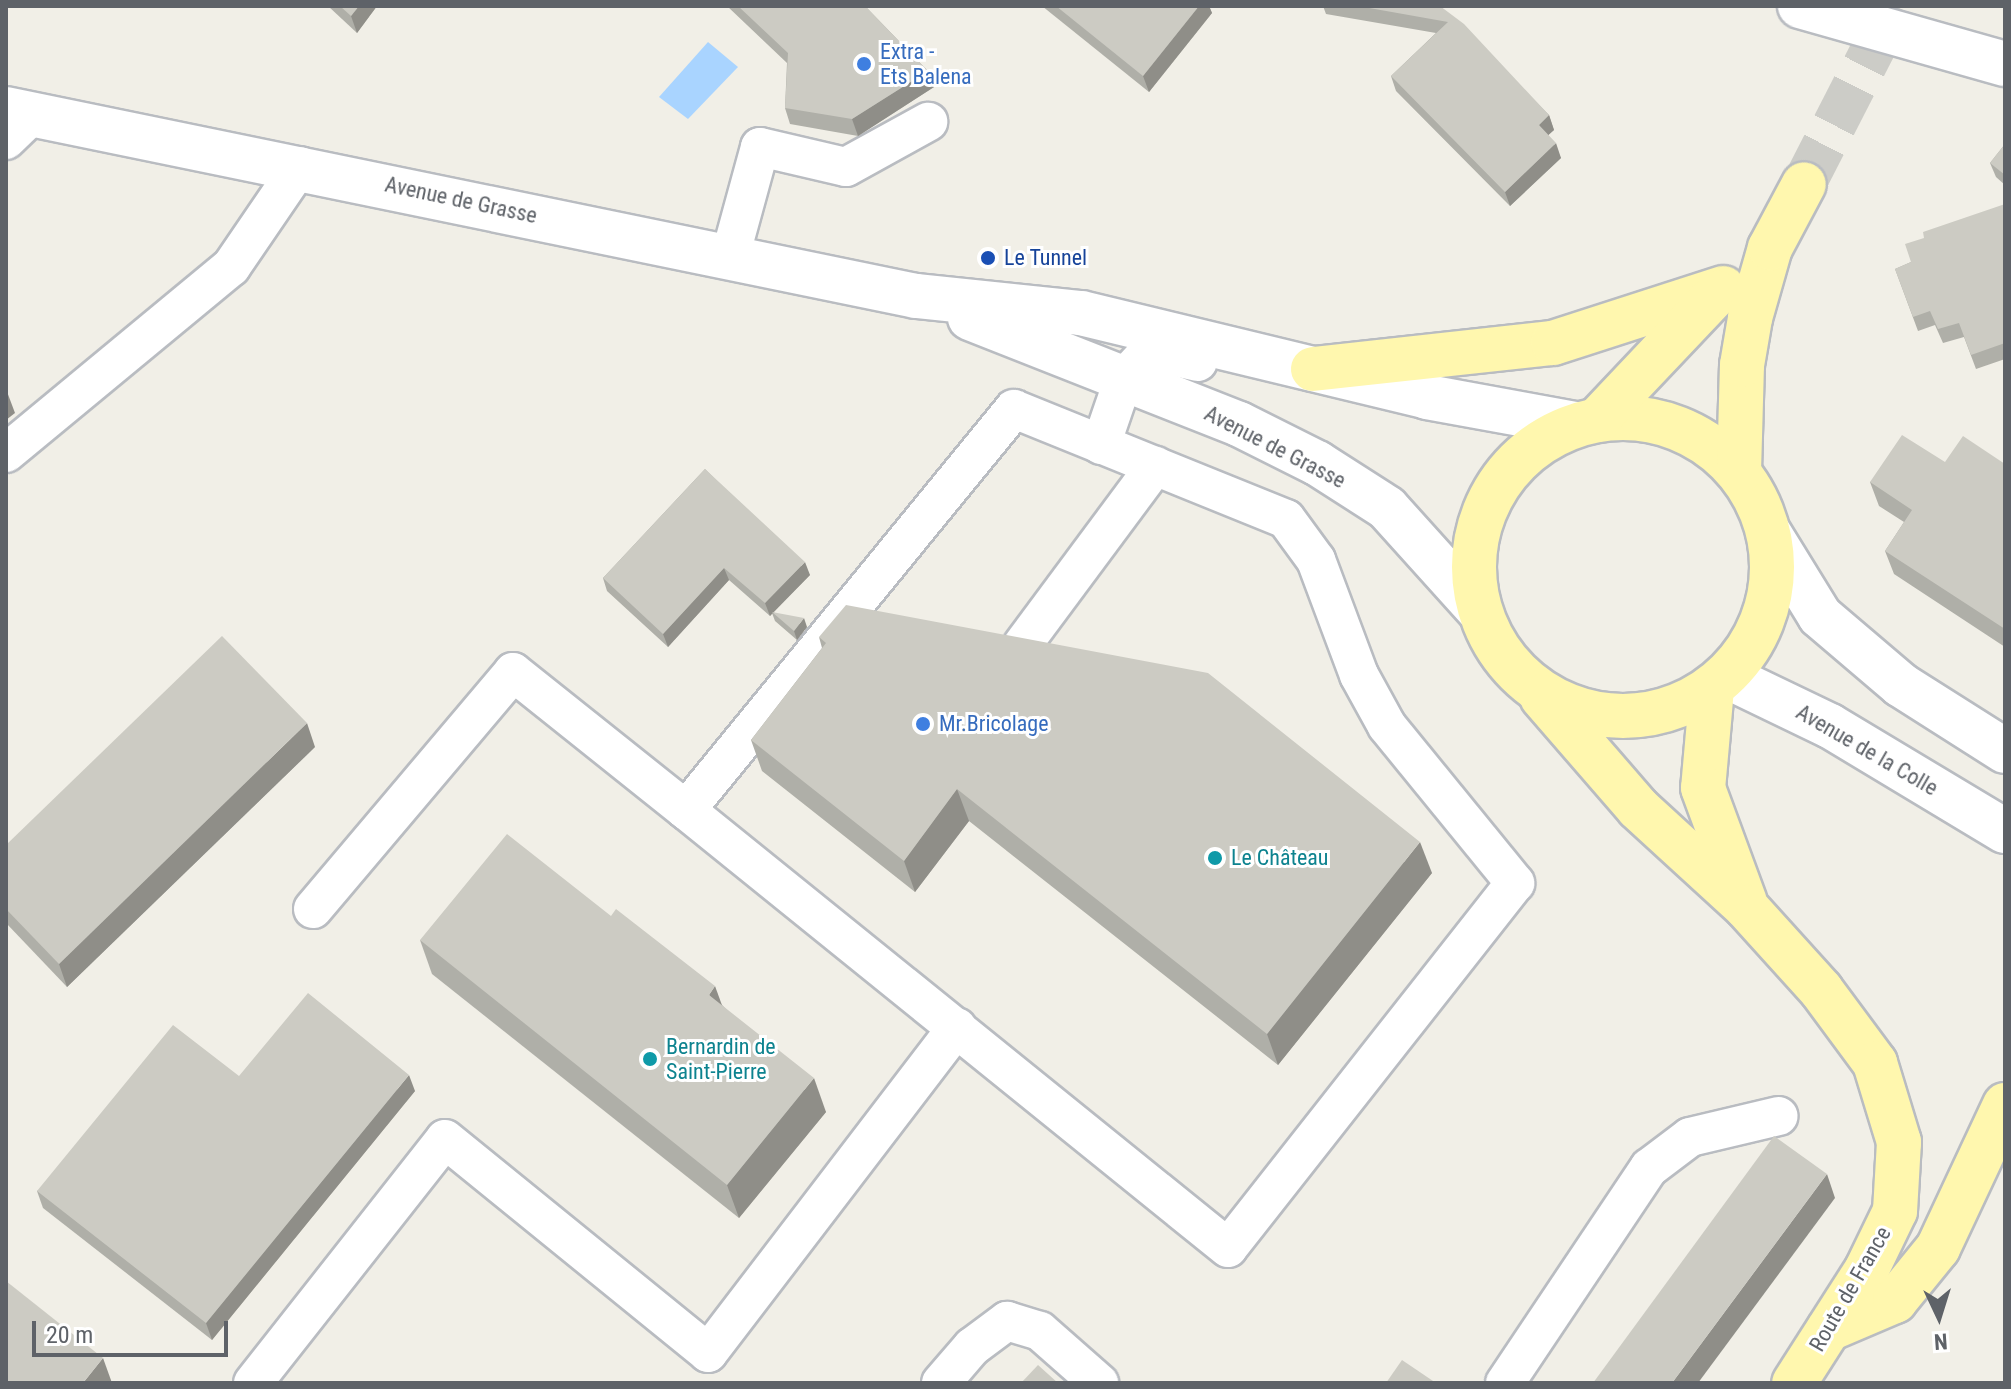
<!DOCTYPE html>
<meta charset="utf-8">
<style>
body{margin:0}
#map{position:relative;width:2011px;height:1389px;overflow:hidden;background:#f1efe7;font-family:"Roboto Condensed",sans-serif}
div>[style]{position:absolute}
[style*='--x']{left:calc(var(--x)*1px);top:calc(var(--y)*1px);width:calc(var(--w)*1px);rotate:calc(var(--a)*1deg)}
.water>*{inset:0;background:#a9d4ff}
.primary-tunnel>*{height:44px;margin-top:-22px;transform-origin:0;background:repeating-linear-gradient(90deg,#ccccc7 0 44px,transparent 0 66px)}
.roads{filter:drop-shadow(2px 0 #b9bcc1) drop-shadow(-2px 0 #b9bcc1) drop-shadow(0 2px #b9bcc1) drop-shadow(0 -2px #b9bcc1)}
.lane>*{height:38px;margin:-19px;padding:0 19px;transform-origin:19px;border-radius:19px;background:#fff}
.street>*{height:44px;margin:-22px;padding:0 22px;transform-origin:22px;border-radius:22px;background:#fff}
.secondary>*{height:44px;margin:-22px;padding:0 22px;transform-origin:22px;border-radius:22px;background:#fff}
.primary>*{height:44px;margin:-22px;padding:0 22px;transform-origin:22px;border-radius:22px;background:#fff7ae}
.primary>.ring{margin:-22px;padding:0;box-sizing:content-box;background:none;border:44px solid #fff7ae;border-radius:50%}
.wall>*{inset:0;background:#afafa8}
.shaded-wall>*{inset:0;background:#8f8e88}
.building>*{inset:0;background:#cccbc3}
.dots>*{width:22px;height:22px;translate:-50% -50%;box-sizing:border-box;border:4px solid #fff;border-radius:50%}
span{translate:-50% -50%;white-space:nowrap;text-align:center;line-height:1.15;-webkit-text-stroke:6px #fff;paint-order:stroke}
.shop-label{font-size:22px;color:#366cbe}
.left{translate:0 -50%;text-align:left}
.street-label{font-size:22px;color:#5e6268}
.transit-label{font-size:22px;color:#164399}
.culture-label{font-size:22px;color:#0d838f}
.frame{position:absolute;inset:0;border:8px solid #5e6268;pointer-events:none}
.north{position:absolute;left:1899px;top:1277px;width:80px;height:80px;-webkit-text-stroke:6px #fff;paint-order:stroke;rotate:176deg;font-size:22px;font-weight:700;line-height:32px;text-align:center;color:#5e6268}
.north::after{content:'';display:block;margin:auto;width:28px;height:36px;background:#5e6268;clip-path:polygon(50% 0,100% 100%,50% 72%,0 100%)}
.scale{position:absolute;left:32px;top:1321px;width:196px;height:36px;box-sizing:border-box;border:4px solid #5e6268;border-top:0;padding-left:10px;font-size:24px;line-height:28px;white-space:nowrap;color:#5e6268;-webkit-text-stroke:6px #fff;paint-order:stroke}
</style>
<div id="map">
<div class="water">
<div style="clip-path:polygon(708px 42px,738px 67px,688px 119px,659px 97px)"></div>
</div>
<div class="primary-tunnel">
<div style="--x:1804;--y:184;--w:200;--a:-62.9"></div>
</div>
<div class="roads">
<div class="lane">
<div style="--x:6;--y:140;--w:37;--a:-44"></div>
<div style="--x:730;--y:257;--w:114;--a:-74.7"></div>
<div style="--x:760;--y:147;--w:88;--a:13.1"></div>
<div style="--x:846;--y:167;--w:94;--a:-28.8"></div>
<div style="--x:1014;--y:409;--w:293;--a:22"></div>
<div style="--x:1286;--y:519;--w:51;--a:53.8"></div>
<div style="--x:1316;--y:560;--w:123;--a:69.5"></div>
<div style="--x:1359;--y:675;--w:58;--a:61.2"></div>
<div style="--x:1387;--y:726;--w:203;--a:50.8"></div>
<div style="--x:1515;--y:883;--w:464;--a:128.2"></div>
<div style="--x:1228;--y:1248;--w:697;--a:-141.06"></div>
<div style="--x:686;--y:810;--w:518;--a:-50.72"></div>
<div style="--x:1101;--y:445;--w:71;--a:-71.1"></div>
<div style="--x:1124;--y:378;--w:37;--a:-47"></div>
<div style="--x:1149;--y:351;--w:50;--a:12.7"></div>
<div style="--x:6;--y:453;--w:292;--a:-39.6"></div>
<div style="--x:231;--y:267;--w:122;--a:-55.7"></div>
<div style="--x:1023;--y:644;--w:222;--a:-53.4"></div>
<div style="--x:313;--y:909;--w:310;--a:-49.8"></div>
<div style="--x:513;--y:672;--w:221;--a:38.6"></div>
<div style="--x:253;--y:1383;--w:310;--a:-51.8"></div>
<div style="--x:445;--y:1139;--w:339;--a:39.1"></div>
<div style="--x:708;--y:1353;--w:410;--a:-52.6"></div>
<div style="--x:941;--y:1383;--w:48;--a:-49.3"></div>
<div style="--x:972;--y:1347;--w:44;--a:-36.6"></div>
<div style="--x:1007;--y:1321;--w:34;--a:17"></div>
<div style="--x:1040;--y:1331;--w:79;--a:41.4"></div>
<div style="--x:1505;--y:1383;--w:259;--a:-56.2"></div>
<div style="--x:1649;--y:1168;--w:51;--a:-37.1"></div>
<div style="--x:1690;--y:1137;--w:91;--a:-13.3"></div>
</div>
<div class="street">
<div style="--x:1800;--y:6;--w:213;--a:15.8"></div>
</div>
<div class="secondary">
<div style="--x:6;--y:109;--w:929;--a:11.61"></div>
<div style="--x:916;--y:296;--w:166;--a:5.9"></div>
<div style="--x:1081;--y:313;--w:356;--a:13.6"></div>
<div style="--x:1427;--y:397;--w:150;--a:10.3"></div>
<div style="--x:970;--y:318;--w:289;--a:21.5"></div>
<div style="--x:1239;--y:424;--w:87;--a:26.6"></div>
<div style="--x:1317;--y:463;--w:83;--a:32.7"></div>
<div style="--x:1387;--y:508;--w:136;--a:48"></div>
<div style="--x:1769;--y:533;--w:97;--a:58.4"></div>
<div style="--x:1820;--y:616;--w:106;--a:40.4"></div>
<div style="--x:1901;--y:685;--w:123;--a:32.4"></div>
<div style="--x:1726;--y:676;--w:115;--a:25.7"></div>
<div style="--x:1830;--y:726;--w:204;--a:31"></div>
</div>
<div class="primary">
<div style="--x:1313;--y:369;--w:241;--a:-6.2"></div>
<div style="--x:1553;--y:343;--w:179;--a:-17.9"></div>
<div class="ring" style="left:1474px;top:418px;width:254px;height:254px"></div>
<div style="--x:1597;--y:420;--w:175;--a:-46.6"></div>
<div style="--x:1739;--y:472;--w:107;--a:-88.4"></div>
<div style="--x:1742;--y:365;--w:48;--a:-80.3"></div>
<div style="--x:1750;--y:318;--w:73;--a:-74.1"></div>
<div style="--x:1770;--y:248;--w:72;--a:-62"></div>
<div style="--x:1712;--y:688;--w:100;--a:95.1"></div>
<div style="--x:1703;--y:788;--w:121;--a:69.8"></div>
<div style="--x:1542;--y:697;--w:147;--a:49.1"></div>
<div style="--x:1638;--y:808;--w:147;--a:42.5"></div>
<div style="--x:1746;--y:907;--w:112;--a:47.9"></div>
<div style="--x:1821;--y:990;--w:91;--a:53.5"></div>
<div style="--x:1875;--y:1063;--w:83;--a:73.1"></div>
<div style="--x:1899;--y:1142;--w:69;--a:93.3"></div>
<div style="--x:1895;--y:1211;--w:64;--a:115.8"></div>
<div style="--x:1867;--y:1269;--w:135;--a:122.6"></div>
<div style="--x:1829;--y:1329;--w:72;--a:-23"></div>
<div style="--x:1895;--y:1301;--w:68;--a:-50.9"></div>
<div style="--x:1938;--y:1248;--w:158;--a:-64.9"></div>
</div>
</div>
<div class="wall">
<div style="clip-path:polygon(328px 6px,377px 6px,357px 33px)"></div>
<div style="clip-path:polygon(727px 6px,865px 6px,928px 71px,934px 87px,858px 136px,790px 124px,785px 108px,787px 63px)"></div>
<div style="clip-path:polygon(1042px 6px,1209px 6px,1212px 13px,1149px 92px)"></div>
<div style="clip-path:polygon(1323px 6px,1440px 6px,1549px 115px,1554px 130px,1548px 135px,1561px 158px,1510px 206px,1396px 91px,1391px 76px,1436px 33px,1326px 14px)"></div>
<div style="clip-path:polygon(2005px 144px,2005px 185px,1996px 177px,1990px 163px)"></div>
<div style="clip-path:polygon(2005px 204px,2005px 359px,1976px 369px,1964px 337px,1943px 343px,1935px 325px,1918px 331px,1895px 269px,1911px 262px)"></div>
<div style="clip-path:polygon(1945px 462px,2005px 464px,2005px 647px,1894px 574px,1885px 551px,1904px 522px,1879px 506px,1870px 482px)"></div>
<div style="clip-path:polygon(705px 469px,810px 575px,773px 612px,807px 627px,797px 640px,775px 621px,772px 613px,770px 616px,729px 580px,668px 647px,607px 591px,603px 578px)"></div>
<div style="clip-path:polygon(819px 637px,1432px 873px,1278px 1065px,969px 821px,915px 892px,762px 771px,751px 740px,822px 648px)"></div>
<div style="clip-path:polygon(315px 747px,67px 987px,6px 923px,6px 845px)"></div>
<div style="clip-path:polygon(420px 940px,722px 1005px,826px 1112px,739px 1218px,432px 974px)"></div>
<div style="clip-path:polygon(239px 1076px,415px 1091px,212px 1340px,43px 1208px,37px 1191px)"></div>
</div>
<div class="shaded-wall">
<div style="clip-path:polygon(359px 6px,377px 6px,357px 33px,351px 16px)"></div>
<div style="clip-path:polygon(1199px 6px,1209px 6px,1212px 13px,1149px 92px,1143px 76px)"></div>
<div style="clip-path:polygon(928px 71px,934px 87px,858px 136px,852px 119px)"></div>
<div style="clip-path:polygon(1549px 115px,1554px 130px,1544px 139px,1539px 125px)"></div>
<div style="clip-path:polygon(1556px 143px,1561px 158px,1510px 206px,1505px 192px)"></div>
<div style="clip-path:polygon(6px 389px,15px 413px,6px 420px)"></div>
<div style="clip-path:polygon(805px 562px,810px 575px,770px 616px,765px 603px)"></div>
<div style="clip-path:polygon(724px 568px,729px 580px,668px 647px,663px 634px)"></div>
<div style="clip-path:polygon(804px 618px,807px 627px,797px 640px,794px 631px)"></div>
<div style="clip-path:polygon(307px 723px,315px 747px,67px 987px,59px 964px)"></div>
<div style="clip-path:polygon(957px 789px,969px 821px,915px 892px,904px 861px)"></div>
<div style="clip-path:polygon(1420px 842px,1432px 873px,1278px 1065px,1267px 1034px)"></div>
<div style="clip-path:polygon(715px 986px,727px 1019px,709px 995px)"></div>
<div style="clip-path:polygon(409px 1075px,415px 1091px,212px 1340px,206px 1323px)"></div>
<div style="clip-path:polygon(814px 1078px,826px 1112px,739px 1218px,727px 1185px)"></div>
<div style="clip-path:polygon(1827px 1174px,1835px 1198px,1698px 1383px,1672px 1383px)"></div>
<div style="clip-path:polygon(103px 1358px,112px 1383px,83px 1383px)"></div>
</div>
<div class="building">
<div style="clip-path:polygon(340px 6px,359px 6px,351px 16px)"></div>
<div style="clip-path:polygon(738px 6px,865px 6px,928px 71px,852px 119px,785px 108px,788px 53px)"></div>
<div style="clip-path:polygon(1056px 6px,1199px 6px,1143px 76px)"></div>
<div style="clip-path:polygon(1358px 6px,1440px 6px,1464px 24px,1549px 115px,1539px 125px,1556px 143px,1505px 192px,1391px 76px,1448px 22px)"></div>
<div style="clip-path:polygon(2005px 144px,2005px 175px,1990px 163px)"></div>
<div style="clip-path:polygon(2005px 204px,2005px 343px,1971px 355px,1959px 323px,1938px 329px,1930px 311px,1913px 317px,1895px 269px,1911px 262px,1905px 244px,1924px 238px,1923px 232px)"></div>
<div style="clip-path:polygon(1902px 435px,1945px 462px,1963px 436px,2005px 464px,2005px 629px,1885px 551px,1912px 510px,1870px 482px)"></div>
<div style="clip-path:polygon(705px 469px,805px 562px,765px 603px,724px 568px,663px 634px,603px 578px)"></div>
<div style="clip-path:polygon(846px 605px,1208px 673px,1420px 842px,1267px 1034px,957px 789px,904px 861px,751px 740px,826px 643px,819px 637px)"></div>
<div style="clip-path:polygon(772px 612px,804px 618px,794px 631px)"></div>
<div style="clip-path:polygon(222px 636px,307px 723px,59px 964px,6px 909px,6px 845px)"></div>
<div style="clip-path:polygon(507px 834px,611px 916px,616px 909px,715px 986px,709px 995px,814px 1078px,727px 1185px,420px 940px)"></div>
<div style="clip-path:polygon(308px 993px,409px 1075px,206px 1323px,37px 1191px,173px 1025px,239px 1076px)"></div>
<div style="clip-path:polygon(1774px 1136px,1827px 1174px,1672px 1383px,1593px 1383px)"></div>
<div style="clip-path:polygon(6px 1281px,103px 1358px,83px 1383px,6px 1383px)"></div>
<div style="clip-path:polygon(1402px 1360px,1436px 1383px,1386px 1383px)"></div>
<div style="clip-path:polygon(1038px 1365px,1058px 1383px,1021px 1383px)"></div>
</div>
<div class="dots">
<div style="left:864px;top:64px;background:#3f7fe0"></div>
<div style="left:988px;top:258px;background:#1a4fb4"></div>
<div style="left:923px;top:724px;background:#3f7fe0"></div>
<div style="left:1215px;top:858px;background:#0f9aa8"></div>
<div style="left:650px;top:1059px;background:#0f9aa8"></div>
</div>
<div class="shop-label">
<span class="left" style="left:880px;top:64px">Extra -<br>Ets Balena</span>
<span class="left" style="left:939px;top:724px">Mr.Bricolage</span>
</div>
<div class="street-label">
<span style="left:461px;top:200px;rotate:12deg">Avenue de Grasse</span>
<span style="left:1275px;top:447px;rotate:27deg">Avenue de Grasse</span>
<span style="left:1867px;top:750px;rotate:30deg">Avenue de la Colle</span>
<span style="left:1850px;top:1289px;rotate:-60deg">Route de France</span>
</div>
<div class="transit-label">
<span class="left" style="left:1004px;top:258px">Le Tunnel</span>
</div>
<div class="culture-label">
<span class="left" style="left:1231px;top:858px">Le Château</span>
<span class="left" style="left:666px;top:1059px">Bernardin de<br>Saint-Pierre</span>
</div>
<div class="frame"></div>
<div class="north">N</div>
<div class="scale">20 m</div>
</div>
